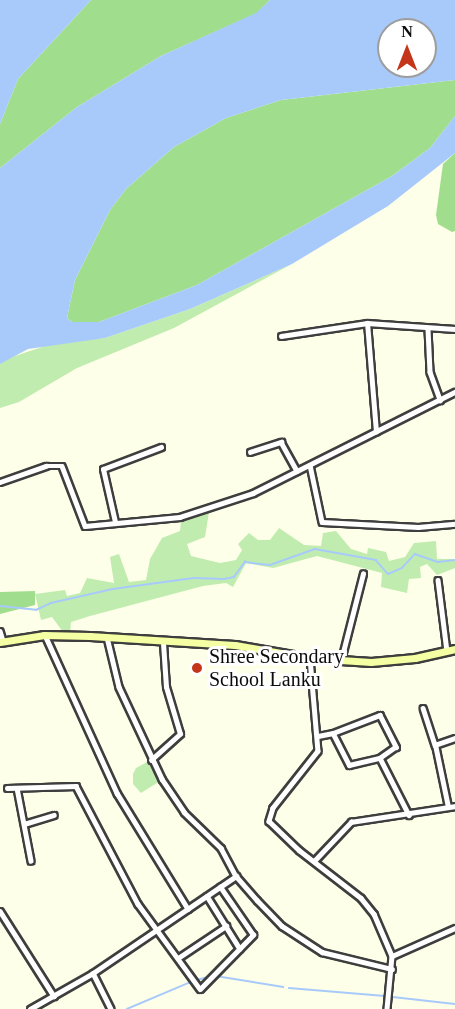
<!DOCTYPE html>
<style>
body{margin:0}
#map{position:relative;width:455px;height:1009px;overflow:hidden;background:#feffe8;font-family:Georgia,serif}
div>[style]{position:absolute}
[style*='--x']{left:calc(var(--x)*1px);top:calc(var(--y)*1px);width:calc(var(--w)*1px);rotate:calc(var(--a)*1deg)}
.green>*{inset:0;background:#c1ecaf}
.forest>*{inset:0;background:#a0de8d}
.water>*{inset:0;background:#a8cafb}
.stream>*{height:1.5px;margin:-0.75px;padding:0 0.75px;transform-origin:0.75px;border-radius:0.75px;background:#a8cafb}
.roads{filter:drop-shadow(2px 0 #3e3e3e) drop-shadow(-2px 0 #3e3e3e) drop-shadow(0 2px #3e3e3e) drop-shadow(0 -2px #3e3e3e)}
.street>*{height:4.5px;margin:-2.25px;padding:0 2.25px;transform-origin:2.25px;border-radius:2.25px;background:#fff}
.secondary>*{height:7px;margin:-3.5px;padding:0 3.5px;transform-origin:3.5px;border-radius:3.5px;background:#f5ffa3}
.dots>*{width:16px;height:16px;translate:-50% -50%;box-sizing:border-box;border:3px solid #fff;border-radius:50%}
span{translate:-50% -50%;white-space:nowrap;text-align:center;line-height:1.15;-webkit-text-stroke:6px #fff;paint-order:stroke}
.poi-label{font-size:20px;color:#0b0b0b}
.left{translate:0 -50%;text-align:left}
.north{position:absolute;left:377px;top:18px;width:60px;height:60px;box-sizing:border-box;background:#fff;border:2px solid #9d9d9d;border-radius:50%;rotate:0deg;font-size:16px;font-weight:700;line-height:24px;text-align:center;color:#0b0b0b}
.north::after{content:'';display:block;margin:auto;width:21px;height:27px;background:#c43619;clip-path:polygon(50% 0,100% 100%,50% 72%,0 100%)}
</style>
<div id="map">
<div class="green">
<div style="clip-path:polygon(292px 264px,174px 328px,77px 368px,19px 402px,0 408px,0 364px,9px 358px,54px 343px,105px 338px,190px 309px)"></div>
<div style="clip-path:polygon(209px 512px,205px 537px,187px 544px,191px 556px,220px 563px,236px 560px,242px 550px,238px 544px,249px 533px,258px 540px,270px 540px,279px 528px,304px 545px,321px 546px,323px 533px,336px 531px,351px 549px,367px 554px,368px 548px,386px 552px,389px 561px,405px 557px,414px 543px,436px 541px,437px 559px,455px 559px,455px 568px,437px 575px,427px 564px,420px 567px,421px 578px,409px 579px,407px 593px,381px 587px,382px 573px,317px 556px,273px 568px,246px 563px,233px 587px,226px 583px,203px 586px,90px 616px,71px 622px,70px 633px,63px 632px,52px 617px,41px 620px,35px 594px,65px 590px,67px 596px,80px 593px,87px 578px,114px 583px,110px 557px,119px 554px,129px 582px,146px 580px,150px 559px,162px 538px,180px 531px,181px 521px)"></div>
<div style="clip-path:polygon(149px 761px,160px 781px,141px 793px,133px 784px,133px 774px,136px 768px)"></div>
</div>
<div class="forest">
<div style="clip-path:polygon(91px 0,270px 0,257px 13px,161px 56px,77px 107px,0 168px,0 124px,18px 79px)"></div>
<div style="clip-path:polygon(455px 80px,455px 116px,430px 148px,392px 176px,197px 285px,99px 322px,72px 322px,67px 318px,75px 280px,110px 210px,126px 189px,174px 147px,226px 118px,281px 100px)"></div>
<div style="clip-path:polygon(455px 153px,455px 231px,452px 232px,438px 224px,436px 215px,443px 164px)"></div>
<div style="clip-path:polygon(35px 591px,35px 605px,0 614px,0 592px)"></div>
</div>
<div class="water">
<div style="clip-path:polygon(0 0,91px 0,18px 79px,0 124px)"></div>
<div style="clip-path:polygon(evenodd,270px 0,455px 0,455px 80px,281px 100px,226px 118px,174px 147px,126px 189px,110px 210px,75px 280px,67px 318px,72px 322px,99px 322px,197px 285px,392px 176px,430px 148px,455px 116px,455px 153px,388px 206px,292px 264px,190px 309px,105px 338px,28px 349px,0 364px,0 168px,77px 107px,161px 56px,256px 13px,270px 0,389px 30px,425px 30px,425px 66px,389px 66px,389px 30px)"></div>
</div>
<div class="stream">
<div style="--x:0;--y:606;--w:36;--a:6"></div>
<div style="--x:36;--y:610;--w:17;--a:-25"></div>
<div style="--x:51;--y:603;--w:64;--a:-12.7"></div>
<div style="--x:113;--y:589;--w:81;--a:-7.8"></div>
<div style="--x:193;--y:578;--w:31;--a:2"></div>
<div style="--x:224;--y:579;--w:10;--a:-11"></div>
<div style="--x:234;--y:577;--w:19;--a:-54"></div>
<div style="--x:245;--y:562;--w:25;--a:7"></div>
<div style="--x:270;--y:565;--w:48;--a:-19.6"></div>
<div style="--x:315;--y:549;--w:62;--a:10.2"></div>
<div style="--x:376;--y:560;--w:18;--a:49"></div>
<div style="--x:388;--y:574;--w:15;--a:-23"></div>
<div style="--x:402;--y:568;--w:19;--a:-47"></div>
<div style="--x:415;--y:554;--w:24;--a:19"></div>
<div style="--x:438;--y:562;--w:17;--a:-7"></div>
<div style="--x:216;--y:976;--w:68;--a:9.3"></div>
<div style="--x:197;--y:980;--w:11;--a:-15"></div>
<div style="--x:289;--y:988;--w:96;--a:4.8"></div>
<div style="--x:393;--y:997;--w:62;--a:6.4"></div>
<div style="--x:127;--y:1009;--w:69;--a:-22.9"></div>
</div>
<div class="roads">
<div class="street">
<div style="--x:428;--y:329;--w:43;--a:87.3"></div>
<div style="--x:430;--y:372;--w:30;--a:70"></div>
<div style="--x:281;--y:336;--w:87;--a:-8.6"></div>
<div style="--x:376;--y:432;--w:109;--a:-94.7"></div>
<div style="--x:367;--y:323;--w:88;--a:3.9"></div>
<div style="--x:250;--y:452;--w:33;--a:-18"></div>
<div style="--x:281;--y:442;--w:33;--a:61"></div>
<div style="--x:310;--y:465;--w:58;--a:78.1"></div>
<div style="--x:322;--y:522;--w:96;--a:3"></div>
<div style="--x:418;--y:527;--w:37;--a:-5"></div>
<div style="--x:0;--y:482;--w:49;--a:-19.2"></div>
<div style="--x:46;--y:466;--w:16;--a:0"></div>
<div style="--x:62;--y:466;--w:64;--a:69"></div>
<div style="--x:85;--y:526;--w:95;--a:-5.4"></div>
<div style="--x:180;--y:517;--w:77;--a:-18.2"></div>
<div style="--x:253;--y:493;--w:226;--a:-26.6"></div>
<div style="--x:115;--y:522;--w:54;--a:-102.8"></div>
<div style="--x:103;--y:469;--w:62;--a:-20.8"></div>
<div style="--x:438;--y:580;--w:72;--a:82.8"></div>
<div style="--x:0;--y:631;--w:10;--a:73"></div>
<div style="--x:45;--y:635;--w:174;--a:65.5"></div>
<div style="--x:117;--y:793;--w:136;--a:58.5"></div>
<div style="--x:107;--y:637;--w:51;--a:76.5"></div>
<div style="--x:119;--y:687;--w:102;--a:64.9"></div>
<div style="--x:162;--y:779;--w:40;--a:56"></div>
<div style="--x:184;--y:812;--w:52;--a:44.2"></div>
<div style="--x:221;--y:848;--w:32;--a:62"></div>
<div style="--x:236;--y:876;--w:32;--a:49"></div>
<div style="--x:257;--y:900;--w:36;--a:46"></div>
<div style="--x:282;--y:926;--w:48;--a:33"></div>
<div style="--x:322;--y:952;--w:72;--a:13.7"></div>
<div style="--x:310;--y:658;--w:93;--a:85.1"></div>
<div style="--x:318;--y:751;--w:73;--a:128.3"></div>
<div style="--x:273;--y:808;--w:14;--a:107"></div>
<div style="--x:269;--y:821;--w:42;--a:44"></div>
<div style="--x:299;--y:850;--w:78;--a:37.7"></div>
<div style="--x:361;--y:898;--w:21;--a:51"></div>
<div style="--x:374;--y:914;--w:46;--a:66.8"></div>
<div style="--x:392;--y:956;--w:53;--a:95.4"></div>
<div style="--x:341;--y:660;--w:89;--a:-75.7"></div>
<div style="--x:423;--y:708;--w:39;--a:72"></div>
<div style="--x:333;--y:733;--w:50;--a:-21"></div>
<div style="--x:380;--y:715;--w:36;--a:63"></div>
<div style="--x:396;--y:747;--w:19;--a:145"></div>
<div style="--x:318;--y:736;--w:15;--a:-11"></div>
<div style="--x:333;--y:733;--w:36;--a:63"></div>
<div style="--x:349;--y:765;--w:32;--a:-13"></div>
<div style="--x:380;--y:758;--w:64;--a:63"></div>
<div style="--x:151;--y:760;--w:39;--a:-42"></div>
<div style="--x:180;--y:734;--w:49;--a:-106.6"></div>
<div style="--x:166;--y:687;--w:44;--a:-93.9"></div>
<div style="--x:7;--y:788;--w:69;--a:-1.7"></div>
<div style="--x:76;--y:786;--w:133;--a:62.3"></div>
<div style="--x:138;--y:904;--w:105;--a:53.9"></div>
<div style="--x:200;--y:989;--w:76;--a:-45.5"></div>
<div style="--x:253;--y:935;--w:58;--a:-124.5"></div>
<div style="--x:17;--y:788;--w:74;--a:79.1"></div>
<div style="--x:448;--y:807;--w:63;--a:-101.8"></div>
<div style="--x:435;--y:745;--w:21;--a:-19"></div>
<div style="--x:24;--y:824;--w:31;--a:-17"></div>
<div style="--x:314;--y:861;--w:54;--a:-46.5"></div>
<div style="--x:351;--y:822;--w:105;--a:-8.7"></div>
<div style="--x:207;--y:896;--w:62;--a:58.1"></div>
<div style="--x:0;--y:911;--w:101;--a:57.6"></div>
<div style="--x:392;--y:956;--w:69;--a:-24"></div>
<div style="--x:178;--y:958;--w:58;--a:-33.7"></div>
<div style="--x:93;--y:973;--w:40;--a:63.4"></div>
<div style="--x:30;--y:1009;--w:73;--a:-29.7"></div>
<div style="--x:93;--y:973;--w:173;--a:-34.1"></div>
</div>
<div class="secondary">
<div style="--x:0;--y:642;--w:45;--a:-9"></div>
<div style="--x:44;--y:635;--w:46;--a:1.2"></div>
<div style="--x:90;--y:636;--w:145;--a:3.6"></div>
<div style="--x:235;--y:645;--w:76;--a:9.8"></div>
<div style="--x:310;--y:658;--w:61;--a:3.8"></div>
<div style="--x:371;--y:662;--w:44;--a:-5.2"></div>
<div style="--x:415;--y:658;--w:41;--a:-12.7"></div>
</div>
</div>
<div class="dots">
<div style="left:197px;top:668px;background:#c43619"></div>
</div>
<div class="poi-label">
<span class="left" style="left:209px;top:668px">Shree Secondary<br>School Lanku</span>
</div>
<div class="north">N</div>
</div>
